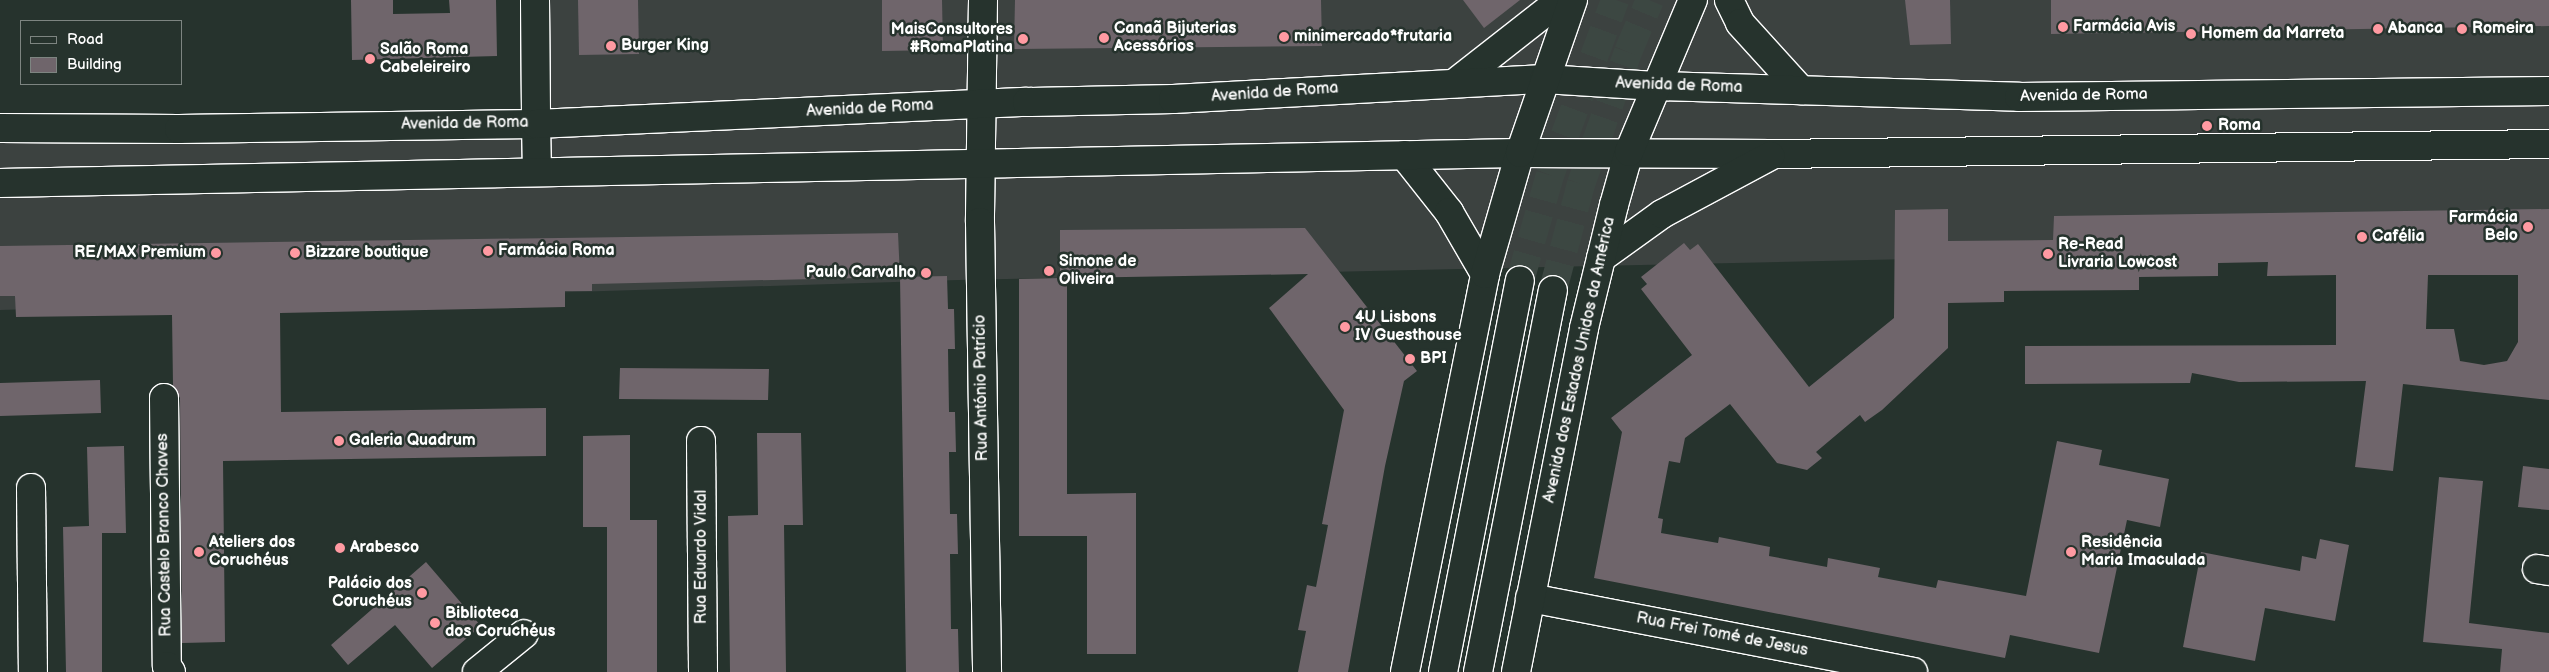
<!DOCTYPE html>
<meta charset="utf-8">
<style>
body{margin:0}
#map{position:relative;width:2549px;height:672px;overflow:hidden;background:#26332d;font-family:"Balsamiq Sans",sans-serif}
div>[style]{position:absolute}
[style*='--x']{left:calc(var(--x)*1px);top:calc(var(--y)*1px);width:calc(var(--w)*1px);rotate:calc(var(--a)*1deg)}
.built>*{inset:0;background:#3c4240}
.building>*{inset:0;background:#6f656b}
.major-tunnel>*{height:28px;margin-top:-14px;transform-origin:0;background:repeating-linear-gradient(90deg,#3c4742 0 28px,transparent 0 42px)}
.roads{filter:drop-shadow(1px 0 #fff) drop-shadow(-1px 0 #fff) drop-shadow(0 1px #fff) drop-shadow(0 -1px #fff)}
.minor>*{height:28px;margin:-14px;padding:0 14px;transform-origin:14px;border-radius:14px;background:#26332d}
.major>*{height:28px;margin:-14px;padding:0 14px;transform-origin:14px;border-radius:14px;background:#26332d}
.dots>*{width:14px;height:14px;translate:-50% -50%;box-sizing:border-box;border:2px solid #26332d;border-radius:50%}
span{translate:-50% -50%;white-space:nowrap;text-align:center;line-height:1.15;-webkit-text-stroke:5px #26332d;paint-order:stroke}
.poi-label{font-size:16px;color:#fff;font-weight:700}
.left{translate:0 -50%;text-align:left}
.right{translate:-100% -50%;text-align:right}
.street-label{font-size:16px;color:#fff}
.legend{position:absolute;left:20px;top:20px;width:162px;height:65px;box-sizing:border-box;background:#26332d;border:1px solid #7d8581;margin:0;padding:6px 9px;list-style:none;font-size:15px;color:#fff}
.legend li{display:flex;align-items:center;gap:10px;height:25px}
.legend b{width:25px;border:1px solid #7d8581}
</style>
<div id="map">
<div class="built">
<div style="clip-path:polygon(525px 0,2549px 0,2549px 245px,958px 280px,0 310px,0 118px,527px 110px)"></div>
</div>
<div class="building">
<div style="clip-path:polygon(351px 0,393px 0,393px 14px,450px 13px,449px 0,496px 0,497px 56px,352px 60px)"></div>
<div style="clip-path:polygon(578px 0,638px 0,639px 54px,579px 55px)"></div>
<div style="clip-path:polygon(882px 0,942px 0,943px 50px,882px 51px)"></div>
<div style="clip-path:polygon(1015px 0,1321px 0,1322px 46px,1014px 49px)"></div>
<div style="clip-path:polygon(1463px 0,1520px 0,1484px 28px)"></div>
<div style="clip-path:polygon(1905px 0,1950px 0,1951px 44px,1910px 45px)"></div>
<div style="clip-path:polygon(2051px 0,2549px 0,2549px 26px,2051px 34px)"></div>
<div style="clip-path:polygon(evenodd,1948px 209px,1948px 241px,2053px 240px,2054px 216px,2549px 209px,2549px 400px,2403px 384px,2393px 471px,2355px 467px,2366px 381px,2239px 382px,2192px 373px,2190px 383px,2025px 384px,2025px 346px,2336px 345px,2336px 275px,2267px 276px,2268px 262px,2218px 263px,2218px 276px,2139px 277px,2139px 290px,2004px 291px,2004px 302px,1948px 303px,1948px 348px,1882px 410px,1865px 422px,1860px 415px,1816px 452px,1822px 458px,1807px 470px,1777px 463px,1730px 404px,1685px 438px,1680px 463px,1669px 461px,1658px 518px,1663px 519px,1661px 533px,1718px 543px,1719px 537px,1770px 547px,1769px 556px,1827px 567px,1828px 558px,1880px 568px,1878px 577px,1936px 588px,1938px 580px,2026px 596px,2057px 441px,2102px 450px,2099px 465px,2169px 479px,2160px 527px,2127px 520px,2099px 653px,2010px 635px,2005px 658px,1594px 578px,1622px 432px,1611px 418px,1692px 355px,1641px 289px,1647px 284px,1641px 277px,1684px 243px,1690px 250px,1698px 244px,1809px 387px,1894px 318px,1895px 210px,1948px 209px,2428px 275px,2518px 275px,2518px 342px,2507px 361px,2484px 365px,2460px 361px,2454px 329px,2426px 329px,2428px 275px)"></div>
<div style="clip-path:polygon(1305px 228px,1417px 371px,1404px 381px,1385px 466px,1348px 672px,1298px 672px,1306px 631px,1298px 630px,1307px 585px,1316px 587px,1328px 525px,1322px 524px,1344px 410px,1269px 308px,1308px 274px,1067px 278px,1067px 494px,1136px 493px,1136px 654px,1087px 654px,1087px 536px,1019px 536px,1019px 279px,1060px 278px,1060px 230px)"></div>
<div style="clip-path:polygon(898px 233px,900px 277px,592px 284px,592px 291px,565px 291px,565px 307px,280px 313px,281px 412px,546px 408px,546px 456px,223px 461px,225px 642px,182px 643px,180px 398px,173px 386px,172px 315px,16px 317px,15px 296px,0 296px,0 246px)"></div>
<div style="clip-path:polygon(947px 276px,948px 309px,954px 309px,955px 349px,948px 349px,949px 412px,955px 412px,956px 452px,949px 452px,950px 514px,957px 514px,958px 554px,950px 554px,951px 629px,958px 629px,959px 672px,906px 672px,900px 277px)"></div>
<div style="clip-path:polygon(620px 368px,769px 369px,768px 400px,619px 399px)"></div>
<div style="clip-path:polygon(100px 380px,101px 413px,0 416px,0 383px)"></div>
<div style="clip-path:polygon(757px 433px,801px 433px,803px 525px,784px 525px,786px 672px,730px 672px,728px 516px,758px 515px)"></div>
<div style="clip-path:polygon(630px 435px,630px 520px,657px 520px,657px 672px,607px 672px,607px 527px,583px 527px,583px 436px)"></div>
<div style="clip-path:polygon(124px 446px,126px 533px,102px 533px,102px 672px,66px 672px,63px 527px,89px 526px,87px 447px)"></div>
<div style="clip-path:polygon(2523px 466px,2549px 469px,2549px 510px,2518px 507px)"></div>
<div style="clip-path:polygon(2439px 477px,2483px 481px,2469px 623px,2549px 633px,2549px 672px,2500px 672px,2502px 649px,2423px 642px)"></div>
<div style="clip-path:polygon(2320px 539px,2349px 545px,2335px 621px,2265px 608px,2255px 661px,2183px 647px,2201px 552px,2300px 571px,2302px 556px,2316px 559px)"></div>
<div style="clip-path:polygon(426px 562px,481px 626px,432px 668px,395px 625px,348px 665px,331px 645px)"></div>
</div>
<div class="major-tunnel">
<div style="--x:1520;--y:281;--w:110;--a:-74.2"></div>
<div style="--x:1550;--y:175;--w:187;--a:-69.6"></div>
<div style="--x:1553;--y:290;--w:110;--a:-75.2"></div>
<div style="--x:1581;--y:184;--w:140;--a:-70.4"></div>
<div style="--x:1628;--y:52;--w:56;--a:-67.1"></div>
</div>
<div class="roads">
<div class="minor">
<div style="--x:535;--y:0;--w:124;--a:89.5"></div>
<div style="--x:983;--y:0;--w:222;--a:90.8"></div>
<div style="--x:980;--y:222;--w:450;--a:89.1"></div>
<div style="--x:164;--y:398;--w:268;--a:89.4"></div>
<div style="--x:167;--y:666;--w:7;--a:56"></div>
<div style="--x:701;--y:441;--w:231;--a:89.5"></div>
<div style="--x:31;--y:488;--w:184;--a:89.4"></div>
<div style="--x:2537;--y:569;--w:12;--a:9"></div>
<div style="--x:1530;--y:598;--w:390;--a:10.9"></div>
<div style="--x:477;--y:672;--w:60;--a:-39"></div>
</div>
<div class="major">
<div style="--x:1729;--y:0;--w:25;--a:64"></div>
<div style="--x:1740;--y:23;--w:91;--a:47.7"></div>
<div style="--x:1455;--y:83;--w:135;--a:-38.1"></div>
<div style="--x:536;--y:124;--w:47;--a:88.8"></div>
<div style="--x:0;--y:128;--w:179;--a:0.3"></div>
<div style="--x:179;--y:129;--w:357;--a:-0.8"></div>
<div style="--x:536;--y:124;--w:491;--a:-2.6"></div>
<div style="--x:1027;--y:102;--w:146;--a:-1.2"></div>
<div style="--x:1173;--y:99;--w:372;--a:-3.1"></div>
<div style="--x:1544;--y:79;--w:112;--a:3.6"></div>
<div style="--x:1656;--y:86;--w:363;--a:1.7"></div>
<div style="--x:2019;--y:97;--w:530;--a:-0.65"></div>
<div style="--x:1404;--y:155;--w:73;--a:51.7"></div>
<div style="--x:1449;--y:212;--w:72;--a:59.9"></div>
<div style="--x:0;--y:183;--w:1520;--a:-1.13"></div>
<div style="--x:1520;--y:153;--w:253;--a:0.2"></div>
<div style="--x:1773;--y:154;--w:776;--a:-0.74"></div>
<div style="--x:1601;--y:258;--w:75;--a:-35.8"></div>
<div style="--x:1662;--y:214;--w:123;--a:-28.2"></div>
<div style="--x:1405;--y:672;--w:406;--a:-78.6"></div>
<div style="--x:1485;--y:274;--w:126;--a:-73.9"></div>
<div style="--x:1520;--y:153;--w:162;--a:-70.9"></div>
<div style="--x:1443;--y:672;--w:399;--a:-78.9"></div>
<div style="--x:1478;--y:672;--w:389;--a:-78.9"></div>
<div style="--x:1516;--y:672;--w:351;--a:-78.8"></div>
<div style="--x:1584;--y:328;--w:127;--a:-76.3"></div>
<div style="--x:1614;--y:205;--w:55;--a:-74.2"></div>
<div style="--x:1629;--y:152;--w:165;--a:-67.2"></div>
</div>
</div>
<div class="dots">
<div style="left:2063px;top:27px;background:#ff9aa2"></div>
<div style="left:2378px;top:29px;background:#ff9aa2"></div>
<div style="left:2462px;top:29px;background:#ff9aa2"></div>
<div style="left:2191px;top:34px;background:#ff9aa2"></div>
<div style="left:1284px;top:37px;background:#ff9aa2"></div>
<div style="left:1104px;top:38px;background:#ff9aa2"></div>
<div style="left:1023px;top:39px;background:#ff9aa2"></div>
<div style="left:611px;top:46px;background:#ff9aa2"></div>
<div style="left:370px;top:59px;background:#ff9aa2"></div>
<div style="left:2207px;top:126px;background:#ff9aa2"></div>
<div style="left:2528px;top:227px;background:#ff9aa2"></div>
<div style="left:2362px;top:237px;background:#ff9aa2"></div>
<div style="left:488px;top:251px;background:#ff9aa2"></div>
<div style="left:216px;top:253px;background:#ff9aa2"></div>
<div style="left:295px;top:253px;background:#ff9aa2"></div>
<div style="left:2048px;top:254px;background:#ff9aa2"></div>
<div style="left:1049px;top:271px;background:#ff9aa2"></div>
<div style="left:926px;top:273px;background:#ff9aa2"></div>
<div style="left:1345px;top:327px;background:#ff9aa2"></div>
<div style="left:1410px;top:359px;background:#ff9aa2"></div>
<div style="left:339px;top:441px;background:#ff9aa2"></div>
<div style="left:340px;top:548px;background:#ff9aa2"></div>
<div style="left:199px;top:552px;background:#ff9aa2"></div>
<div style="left:2071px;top:552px;background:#ff9aa2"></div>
<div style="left:422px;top:593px;background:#ff9aa2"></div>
<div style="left:435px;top:623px;background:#ff9aa2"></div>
</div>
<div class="poi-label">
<span class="left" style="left:2073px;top:27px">Farmácia Avis</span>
<span class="left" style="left:1114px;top:38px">Canaã Bijuterias<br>Acessórios</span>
<span class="left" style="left:2388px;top:29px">Abanca</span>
<span class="left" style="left:2472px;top:29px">Romeira</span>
<span class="right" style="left:1013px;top:39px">MaisConsultores<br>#RomaPlatina</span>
<span class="left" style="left:2201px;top:34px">Homem da Marreta</span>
<span class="left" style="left:1294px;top:37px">minimercado*frutaria</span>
<span class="left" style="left:621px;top:46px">Burger King</span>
<span class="left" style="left:380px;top:59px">Salão Roma<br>Cabeleireiro</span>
<span class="left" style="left:2218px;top:126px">Roma</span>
<span class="right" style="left:2518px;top:227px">Farmácia<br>Belo</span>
<span class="left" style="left:2372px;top:237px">Cafélia</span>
<span class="left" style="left:2058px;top:254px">Re-Read<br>Livraria Lowcost</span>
<span class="left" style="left:498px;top:251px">Farmácia Roma</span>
<span class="right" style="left:206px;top:253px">RE/MAX Premium</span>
<span class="left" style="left:305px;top:253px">Bizzare boutique</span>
<span class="left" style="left:1059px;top:271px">Simone de<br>Oliveira</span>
<span class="right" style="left:916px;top:273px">Paulo Carvalho</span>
<span class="left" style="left:1355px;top:327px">4U Lisbons<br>IV Guesthouse</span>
<span class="left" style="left:1420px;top:359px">BPI</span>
<span class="left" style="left:349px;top:441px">Galeria Quadrum</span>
<span class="left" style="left:209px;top:552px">Ateliers dos<br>Coruchéus</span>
<span class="left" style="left:2081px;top:552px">Residência<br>Maria Imaculada</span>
<span class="left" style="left:350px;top:548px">Arabesco</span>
<span class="right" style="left:412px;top:593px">Palácio dos<br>Coruchéus</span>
<span class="left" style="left:445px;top:623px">Biblioteca<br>dos Coruchéus</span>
</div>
<div class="street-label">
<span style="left:1679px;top:86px;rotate:2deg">Avenida de Roma</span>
<span style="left:1275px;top:93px;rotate:-4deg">Avenida de Roma</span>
<span style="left:2084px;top:96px;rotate:-1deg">Avenida de Roma</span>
<span style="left:870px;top:109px;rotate:-3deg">Avenida de Roma</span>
<span style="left:465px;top:124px;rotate:-1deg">Avenida de Roma</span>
<span style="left:1580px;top:360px;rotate:-78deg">Avenida dos Estados Unidos da América</span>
<span style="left:982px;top:388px;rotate:-91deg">Rua António Patrício</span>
<span style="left:165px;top:535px;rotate:-91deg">Rua Castelo Branco Chaves</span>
<span style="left:702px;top:557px;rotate:-90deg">Rua Eduardo Vidal</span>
<span style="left:1722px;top:635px;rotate:11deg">Rua Frei Tomé de Jesus</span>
</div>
<ul class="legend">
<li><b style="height:6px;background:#26332d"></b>Road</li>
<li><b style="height:14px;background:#6f656b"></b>Building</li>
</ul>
</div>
